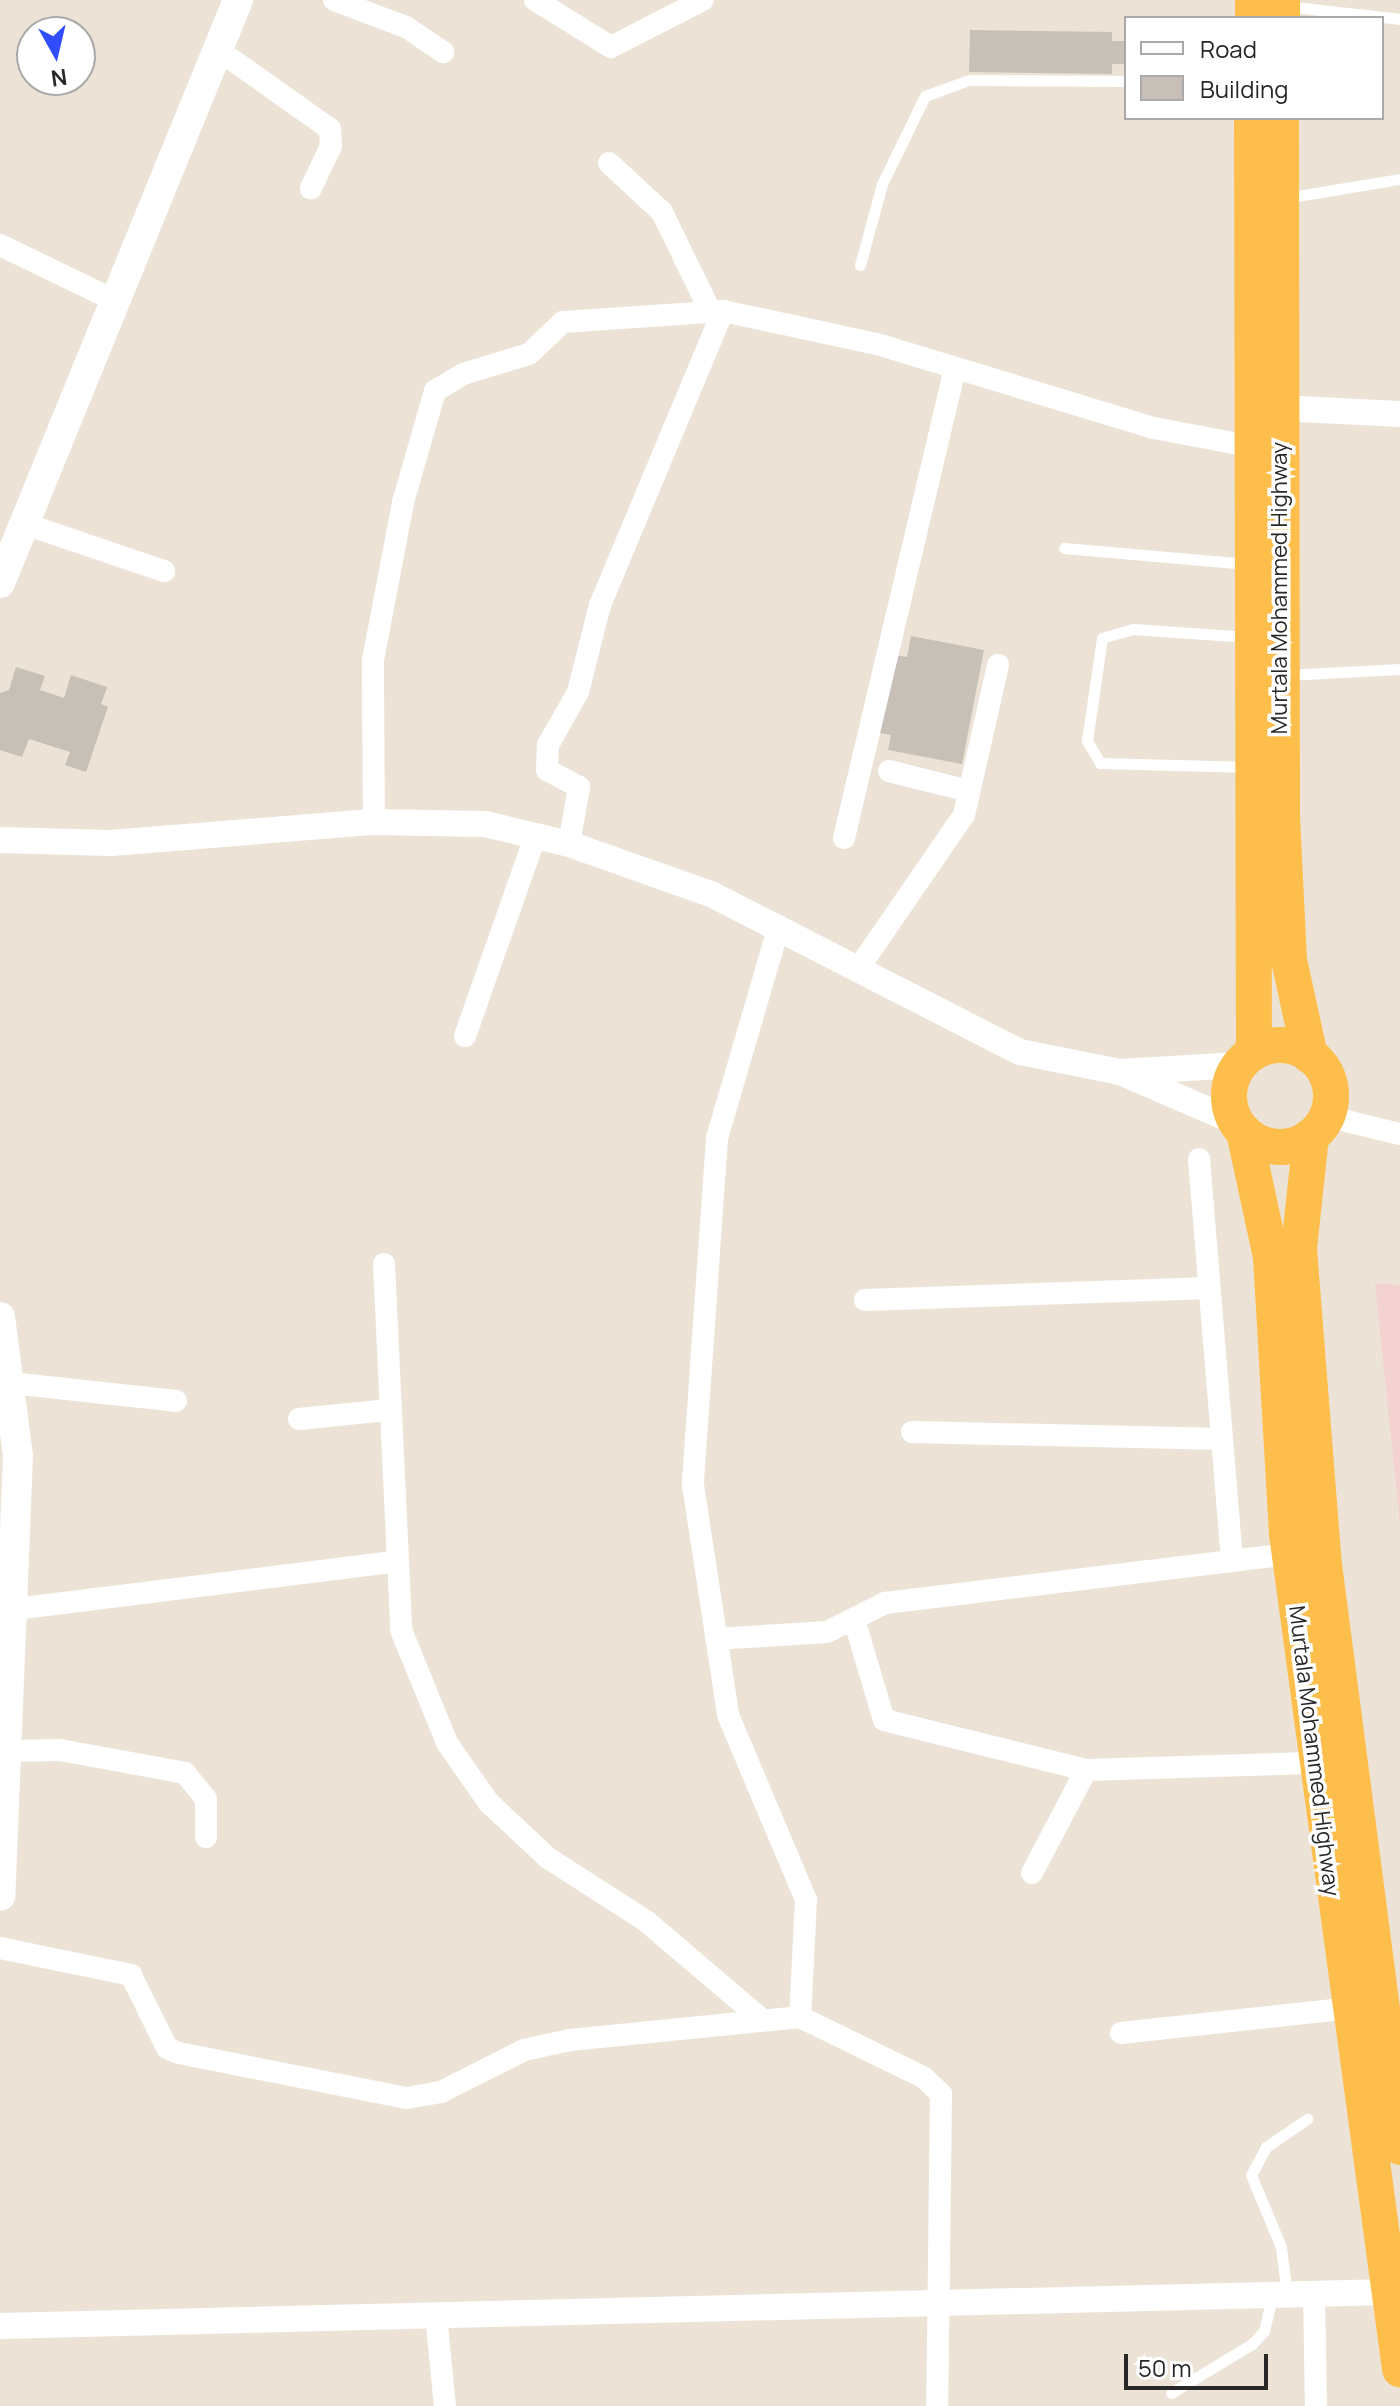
<!DOCTYPE html>
<style>
body{margin:0}
#map{position:relative;width:1400px;height:2406px;overflow:hidden;background:#ece3d6;font-family:Manrope,sans-serif}
div>[style]{position:absolute}
[style*='--x']{left:calc(var(--x)*1px);top:calc(var(--y)*1px);width:calc(var(--w)*1px);rotate:calc(var(--a)*1deg)}
.medical>*{inset:0;background:#f4d2d2}
.building>*{inset:0;background:#c6c0b7}
.service>*{height:11px;margin:-5.5px;padding:0 5.5px;transform-origin:5.5px;border-radius:5.5px;background:#fff}
.minor>*{height:22px;margin:-11px;padding:0 11px;transform-origin:11px;border-radius:11px;background:#fff}
.tertiary>*{height:26px;margin:-13px;padding:0 13px;transform-origin:13px;border-radius:13px;background:#fff}
.secondary>*{height:30px;margin:-15px;padding:0 15px;transform-origin:15px;border-radius:15px;background:#fff}
.trunk>*{height:36px;margin:-18px;padding:0 18px;transform-origin:18px;border-radius:18px;background:#febe4c}
.trunk>.ring{margin:-18px;padding:0;box-sizing:content-box;background:none;border:36px solid #febe4c;border-radius:50%}
span{translate:-50% -50%;white-space:nowrap;text-align:center;line-height:1.15;-webkit-text-stroke:7px #fff;paint-order:stroke}
.street-label{font-size:22px;color:#272727}
.legend{position:absolute;left:1124px;top:16px;width:260px;height:104px;box-sizing:border-box;background:#fff;border:2px solid #a9a9a9;margin:0;padding:10px 14px;list-style:none;font-size:24px;color:#272727}
.legend li{display:flex;align-items:center;gap:16px;height:40px}
.legend b{width:40px;border:2px solid #a9a9a9}
.north{position:absolute;left:16px;top:16px;width:80px;height:80px;box-sizing:border-box;background:#fff;border:2px solid #a9a9a9;border-radius:50%;rotate:172deg;font-size:22px;font-weight:700;line-height:32px;text-align:center;color:#272727}
.north::after{content:'';display:block;margin:auto;width:28px;height:36px;background:#304eff;clip-path:polygon(50% 0,100% 100%,50% 72%,0 100%)}
.scale{position:absolute;left:1124px;top:2354px;width:144px;height:36px;box-sizing:border-box;border:4px solid #272727;border-top:0;padding-left:10px;font-size:24px;line-height:28px;white-space:nowrap;color:#272727;-webkit-text-stroke:6px #fff;paint-order:stroke}
</style>
<div id="map">
<div class="medical">
<div style="clip-path:polygon(1375px 1283px,1400px 1285px,1400px 1524px)"></div>
</div>
<div class="building">
<div style="clip-path:polygon(970px 30px,1112px 32px,1112px 41px,1125px 41px,1125px 64px,1112px 64px,1112px 74px,969px 72px)"></div>
<div style="clip-path:polygon(911px 636px,984px 650px,962px 764px,888px 750px,891px 735px,880px 733px,895px 655px,907px 657px)"></div>
<div style="clip-path:polygon(16px 667px,45px 676px,40px 690px,64px 698px,71px 675px,107px 687px,101px 704px,108px 707px,86px 772px,65px 765px,70px 752px,29px 739px,22px 757px,0 750px,0 693px,9px 690px)"></div>
</div>
<div class="service">
<div style="--x:1285;--y:6;--w:116;--a:6.4"></div>
<div style="--x:1285;--y:198;--w:117;--a:-9.4"></div>
<div style="--x:860;--y:265;--w:84;--a:-74.8"></div>
<div style="--x:882;--y:184;--w:98;--a:-64"></div>
<div style="--x:925;--y:96;--w:47;--a:-20"></div>
<div style="--x:969;--y:80;--w:157;--a:0.4"></div>
<div style="--x:1064;--y:548;--w:184;--a:5"></div>
<div style="--x:1248;--y:637;--w:115;--a:-176"></div>
<div style="--x:1133;--y:629;--w:32;--a:164"></div>
<div style="--x:1102;--y:638;--w:104;--a:98.3"></div>
<div style="--x:1087;--y:741;--w:26;--a:59"></div>
<div style="--x:1100;--y:763;--w:151;--a:1.5"></div>
<div style="--x:1286;--y:675;--w:114;--a:-3"></div>
<div style="--x:1287;--y:2294;--w:47;--a:-97.3"></div>
<div style="--x:1281;--y:2247;--w:78;--a:-112.6"></div>
<div style="--x:1251;--y:2175;--w:32;--a:-62"></div>
<div style="--x:1266;--y:2147;--w:50;--a:-34.3"></div>
<div style="--x:1171;--y:2393;--w:95;--a:-31.2"></div>
<div style="--x:1252;--y:2344;--w:18;--a:-47"></div>
<div style="--x:1264;--y:2331;--w:36;--a:-77"></div>
</div>
<div class="minor">
<div style="--x:334;--y:0;--w:77;--a:20.6"></div>
<div style="--x:406;--y:27;--w:45;--a:34"></div>
<div style="--x:535;--y:0;--w:89;--a:31.7"></div>
<div style="--x:611;--y:47;--w:103;--a:-27.1"></div>
<div style="--x:217;--y:49;--w:138;--a:35.3"></div>
<div style="--x:330;--y:129;--w:17;--a:87"></div>
<div style="--x:331;--y:146;--w:47;--a:115.5"></div>
<div style="--x:609;--y:163;--w:72;--a:42.8"></div>
<div style="--x:662;--y:212;--w:108;--a:64.1"></div>
<div style="--x:0;--y:245;--w:129;--a:25.8"></div>
<div style="--x:25;--y:524;--w:147;--a:18.7"></div>
<div style="--x:889;--y:771;--w:82;--a:14"></div>
<div style="--x:374;--y:822;--w:162;--a:-90.4"></div>
<div style="--x:373;--y:660;--w:161;--a:-79.2"></div>
<div style="--x:403;--y:502;--w:116;--a:-73.9"></div>
<div style="--x:435;--y:391;--w:33;--a:-31"></div>
<div style="--x:463;--y:374;--w:69;--a:-16.9"></div>
<div style="--x:529;--y:354;--w:47;--a:-43.3"></div>
<div style="--x:563;--y:322;--w:160;--a:-3.9"></div>
<div style="--x:723;--y:311;--w:157;--a:12.1"></div>
<div style="--x:877;--y:344;--w:289;--a:16.9"></div>
<div style="--x:1154;--y:428;--w:97;--a:10.7"></div>
<div style="--x:844;--y:838;--w:481;--a:-76.7"></div>
<div style="--x:569;--y:844;--w:58;--a:-80"></div>
<div style="--x:579;--y:787;--w:36;--a:-152"></div>
<div style="--x:547;--y:770;--w:25;--a:-88"></div>
<div style="--x:548;--y:745;--w:61;--a:-60.5"></div>
<div style="--x:578;--y:692;--w:90;--a:-75.8"></div>
<div style="--x:600;--y:605;--w:319;--a:-67.3"></div>
<div style="--x:779;--y:926;--w:221;--a:106.3"></div>
<div style="--x:717;--y:1138;--w:348;--a:94"></div>
<div style="--x:693;--y:1485;--w:233;--a:81.3"></div>
<div style="--x:728;--y:1715;--w:201;--a:67.1"></div>
<div style="--x:806;--y:1900;--w:117;--a:92.9"></div>
<div style="--x:858;--y:969;--w:187;--a:-55.5"></div>
<div style="--x:964;--y:815;--w:154;--a:-77.2"></div>
<div style="--x:465;--y:1036;--w:214;--a:-70.6"></div>
<div style="--x:1326;--y:1116;--w:76;--a:13.7"></div>
<div style="--x:1199;--y:1159;--w:402;--a:85.3"></div>
<div style="--x:384;--y:1264;--w:366;--a:87.3"></div>
<div style="--x:401;--y:1630;--w:122;--a:67.8"></div>
<div style="--x:447;--y:1743;--w:73;--a:55"></div>
<div style="--x:489;--y:1803;--w:81;--a:43"></div>
<div style="--x:548;--y:1858;--w:117;--a:32.7"></div>
<div style="--x:646;--y:1921;--w:150;--a:40.4"></div>
<div style="--x:865;--y:1300;--w:344;--a:-2"></div>
<div style="--x:11;--y:1383;--w:166;--a:6.2"></div>
<div style="--x:299;--y:1419;--w:88;--a:-5.8"></div>
<div style="--x:912;--y:1432;--w:310;--a:1.3"></div>
<div style="--x:15;--y:1609;--w:381;--a:-7.1"></div>
<div style="--x:854;--y:1619;--w:105;--a:73.5"></div>
<div style="--x:884;--y:1720;--w:208;--a:13.9"></div>
<div style="--x:1086;--y:1770;--w:229;--a:-1.8"></div>
<div style="--x:716;--y:1639;--w:111;--a:-3.6"></div>
<div style="--x:827;--y:1632;--w:65;--a:-26.6"></div>
<div style="--x:885;--y:1603;--w:407;--a:-6.9"></div>
<div style="--x:10;--y:1751;--w:50;--a:-1.1"></div>
<div style="--x:60;--y:1750;--w:127;--a:10.4"></div>
<div style="--x:185;--y:1773;--w:33;--a:51"></div>
<div style="--x:206;--y:1799;--w:38;--a:90"></div>
<div style="--x:1032;--y:1873;--w:116;--a:-62.3"></div>
<div style="--x:0;--y:1948;--w:134;--a:11.6"></div>
<div style="--x:131;--y:1975;--w:81;--a:63.7"></div>
<div style="--x:167;--y:2048;--w:13;--a:23"></div>
<div style="--x:179;--y:2053;--w:232;--a:11.2"></div>
<div style="--x:407;--y:2098;--w:35;--a:-10"></div>
<div style="--x:441;--y:2092;--w:93;--a:-26.8"></div>
<div style="--x:524;--y:2050;--w:47;--a:-12.3"></div>
<div style="--x:570;--y:2040;--w:231;--a:-5.7"></div>
<div style="--x:800;--y:2017;--w:137;--a:26"></div>
<div style="--x:923;--y:2077;--w:25;--a:43"></div>
<div style="--x:941;--y:2094;--w:312;--a:90.7"></div>
<div style="--x:1121;--y:2033;--w:230;--a:-6.2"></div>
<div style="--x:1314;--y:2294;--w:112;--a:89"></div>
<div style="--x:436;--y:2315;--w:91;--a:84.4"></div>
</div>
<div class="tertiary">
<div style="--x:1279;--y:408;--w:121;--a:2.8"></div>
<div style="--x:0;--y:840;--w:111;--a:1.5"></div>
<div style="--x:111;--y:843;--w:264;--a:-4.6"></div>
<div style="--x:374;--y:822;--w:111;--a:1"></div>
<div style="--x:485;--y:824;--w:86;--a:13.4"></div>
<div style="--x:569;--y:844;--w:151;--a:19.4"></div>
<div style="--x:711;--y:894;--w:347;--a:27.1"></div>
<div style="--x:1020;--y:1052;--w:102;--a:11.3"></div>
<div style="--x:1120;--y:1072;--w:119;--a:-3.4"></div>
<div style="--x:1127;--y:1075;--w:119;--a:23.3"></div>
<div style="--x:0;--y:2326;--w:1388;--a:-1.4"></div>
</div>
<div class="secondary">
<div style="--x:0;--y:583;--w:630;--a:-67.79"></div>
<div style="--x:0;--y:1317;--w:140;--a:82.6"></div>
<div style="--x:18;--y:1456;--w:440;--a:92.3"></div>
</div>
<div class="trunk">
<div style="--x:1253;--y:18;--w:18;--a:-90"></div>
<div style="--x:1282;--y:18;--w:18;--a:-90"></div>
<div style="--x:1252;--y:118;--w:934;--a:89.88"></div>
<div style="--x:1281;--y:118;--w:699;--a:89.92"></div>
<div style="--x:1282;--y:817;--w:143;--a:87.2"></div>
<div style="--x:1289;--y:960;--w:98;--a:77.7"></div>
<div class="ring" style="left:1229px;top:1045px;width:66px;height:66px"></div>
<div style="--x:1244;--y:1132;--w:128;--a:77.8"></div>
<div style="--x:1271;--y:1257;--w:277;--a:86.7"></div>
<div style="--x:1287;--y:1534;--w:843;--a:82.29"></div>
<div style="--x:1311;--y:1136;--w:114;--a:96.1"></div>
<div style="--x:1299;--y:1249;--w:309;--a:85.5"></div>
<div style="--x:1323;--y:1557;--w:595;--a:82.56"></div>
</div>
<div class="street-label">
<span style="left:1280px;top:588px;rotate:-90deg">Murtala Mohammed Highway</span>
<span style="left:1314px;top:1751px;rotate:83deg">Murtala Mohammed Highway</span>
</div>
<ul class="legend">
<li><b style="height:10px;background:#fff"></b>Road</li>
<li><b style="height:22px;background:#c6c0b7"></b>Building</li>
</ul>
<div class="north">N</div>
<div class="scale">50 m</div>
</div>
